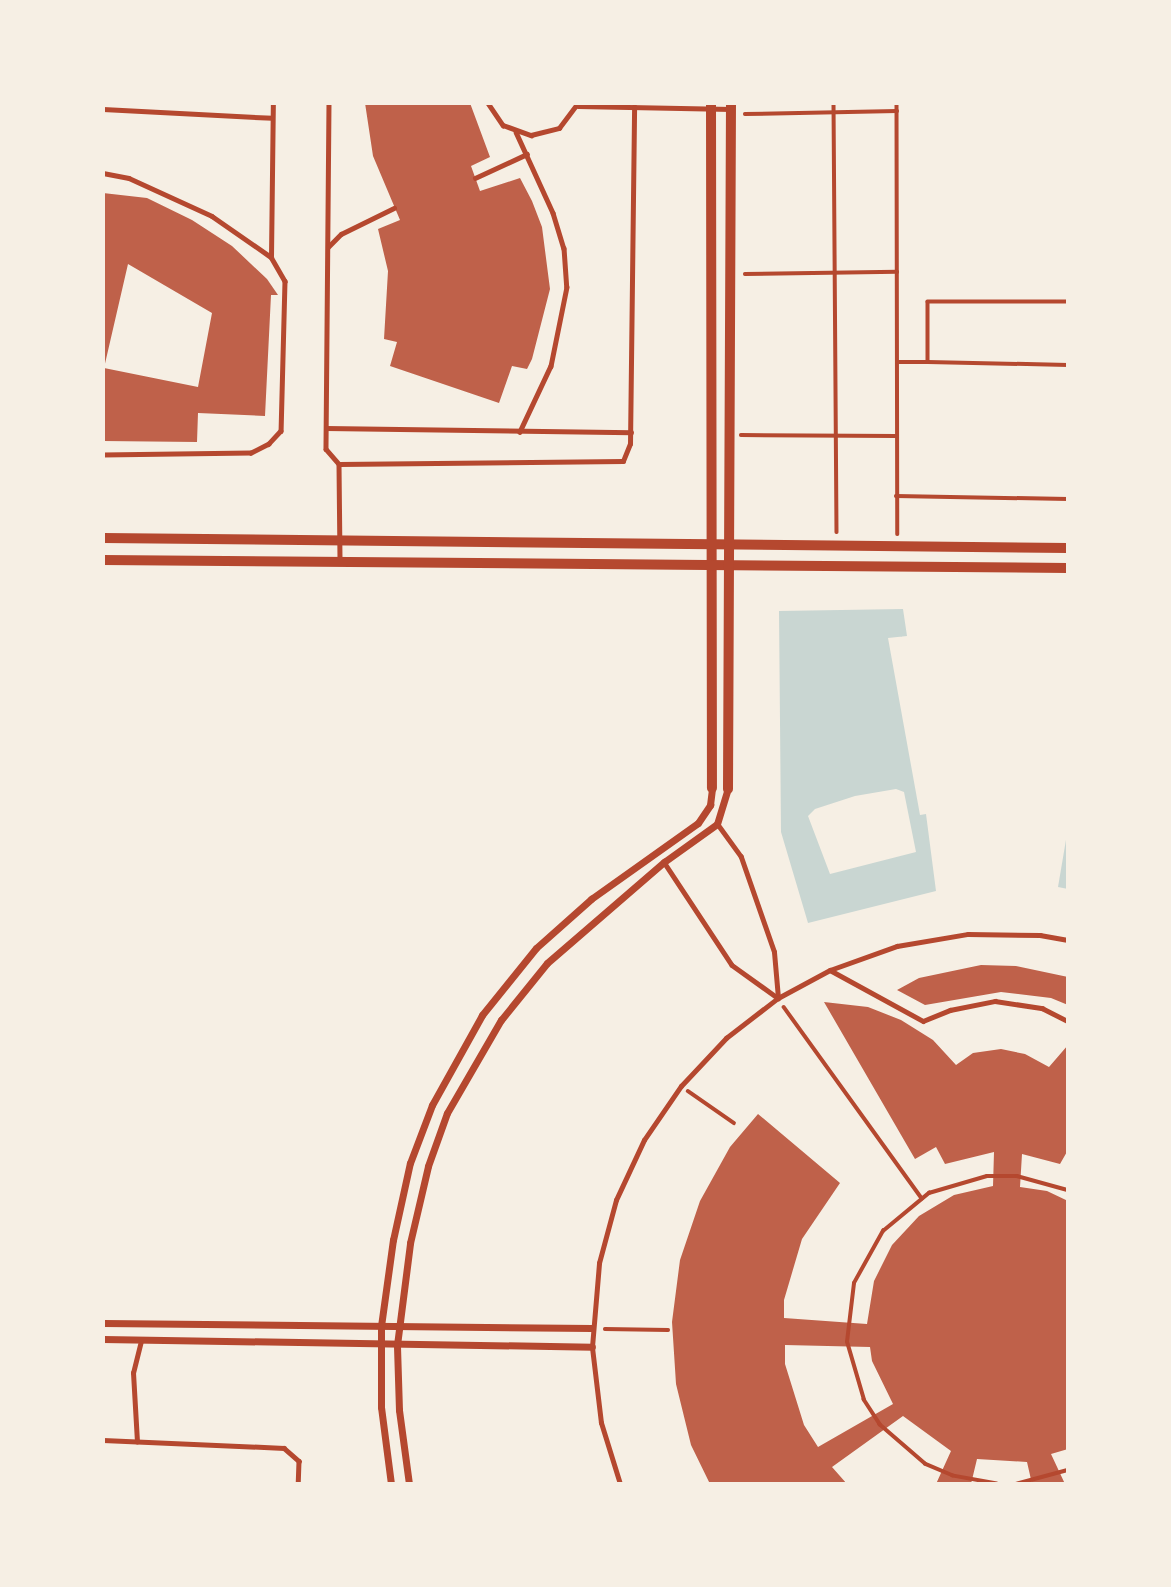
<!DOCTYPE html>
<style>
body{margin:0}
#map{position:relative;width:1171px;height:1587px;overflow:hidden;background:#f6efe4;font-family:Lato,sans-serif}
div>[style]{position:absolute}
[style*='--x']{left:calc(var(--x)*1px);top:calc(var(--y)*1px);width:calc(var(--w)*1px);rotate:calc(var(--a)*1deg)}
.water>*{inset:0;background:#c9d6d2}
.building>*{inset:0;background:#bf614a}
.path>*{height:3.5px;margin:-1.75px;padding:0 1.75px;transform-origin:1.75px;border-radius:1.75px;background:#b5482f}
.service>*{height:4.5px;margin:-2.25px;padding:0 2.25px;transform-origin:2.25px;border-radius:2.25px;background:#b5482f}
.minor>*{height:7px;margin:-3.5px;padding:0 3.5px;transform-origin:3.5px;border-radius:3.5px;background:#b5482f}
.tertiary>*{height:10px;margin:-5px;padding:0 5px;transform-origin:5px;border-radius:5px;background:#b5482f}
span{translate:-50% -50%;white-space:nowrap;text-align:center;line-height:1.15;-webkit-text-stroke:6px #f6efe4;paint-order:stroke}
.frame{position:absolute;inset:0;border:105px solid #f6efe4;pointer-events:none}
</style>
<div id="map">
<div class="water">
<div style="clip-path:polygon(evenodd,903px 609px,907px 636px,888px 638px,920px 815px,926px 814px,936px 891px,808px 923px,781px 832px,779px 611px,903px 609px,896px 789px,904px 792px,916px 852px,830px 874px,808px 816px,815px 809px,855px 796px,896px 789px)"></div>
<div style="clip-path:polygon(1068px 828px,1068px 889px,1058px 887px)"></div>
</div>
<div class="building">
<div style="clip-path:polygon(365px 103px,470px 103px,490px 157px,471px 166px,480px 191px,520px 178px,532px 201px,542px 227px,550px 289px,532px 359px,527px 369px,512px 366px,499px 403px,390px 366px,397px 342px,384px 339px,388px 271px,378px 229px,400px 220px,373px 156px)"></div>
<div style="clip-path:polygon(evenodd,103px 193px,147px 198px,192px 220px,232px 246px,267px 279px,278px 295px,271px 295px,265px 416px,198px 413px,197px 442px,103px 441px,103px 193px,128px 264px,212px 313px,198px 387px,104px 368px,128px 264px)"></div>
<div style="clip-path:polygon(981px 965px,1016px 966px,1068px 977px,1068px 1005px,1051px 998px,1001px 992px,925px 1005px,897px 990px,919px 978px)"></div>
<div style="clip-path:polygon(evenodd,824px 1002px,868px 1007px,901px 1020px,933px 1040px,956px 1065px,973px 1053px,1001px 1049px,1025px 1054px,1049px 1067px,1068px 1045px,1068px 1150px,1060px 1164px,1022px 1154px,1020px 1187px,1047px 1191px,1068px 1201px,1068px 1449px,1051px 1454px,1065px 1484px,1032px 1484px,1027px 1462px,977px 1459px,971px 1484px,936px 1484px,951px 1451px,903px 1416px,832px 1467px,847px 1484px,710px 1484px,691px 1445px,676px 1384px,672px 1322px,680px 1260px,700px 1201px,730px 1147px,758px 1114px,840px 1183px,802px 1239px,784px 1300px,784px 1318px,867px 1324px,874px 1281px,892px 1245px,919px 1216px,954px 1195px,993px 1186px,994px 1152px,945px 1164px,936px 1147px,915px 1159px,824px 1002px,785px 1345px,870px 1347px,872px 1361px,893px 1404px,818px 1447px,804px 1425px,785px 1364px,785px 1345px)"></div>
</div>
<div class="path">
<div style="--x:834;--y:103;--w:429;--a:89.6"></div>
<div style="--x:897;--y:103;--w:431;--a:89.9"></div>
<div style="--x:745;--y:114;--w:152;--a:-1.1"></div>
<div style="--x:745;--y:274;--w:152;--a:-0.8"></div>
<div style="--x:1068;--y:302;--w:140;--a:180"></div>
<div style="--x:928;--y:302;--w:60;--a:90"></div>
<div style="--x:928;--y:362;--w:140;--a:1.2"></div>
<div style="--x:897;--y:362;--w:31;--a:0"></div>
<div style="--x:741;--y:435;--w:155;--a:0.4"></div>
<div style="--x:896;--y:496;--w:172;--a:1"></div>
<div style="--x:784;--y:1007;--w:236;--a:54.2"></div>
<div style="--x:688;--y:1091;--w:56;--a:34.8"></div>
<div style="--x:605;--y:1329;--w:63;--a:0.9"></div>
<div style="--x:997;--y:1484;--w:45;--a:-169.7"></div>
<div style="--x:953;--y:1476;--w:30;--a:-157"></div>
<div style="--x:925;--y:1464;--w:60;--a:-139.1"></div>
<div style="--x:880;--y:1425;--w:30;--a:-123"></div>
<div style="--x:864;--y:1400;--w:60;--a:-106.3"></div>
<div style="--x:847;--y:1342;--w:59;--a:-83.2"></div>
<div style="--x:854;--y:1283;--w:60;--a:-60.9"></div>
<div style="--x:883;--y:1231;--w:60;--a:-39.6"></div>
<div style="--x:929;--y:1193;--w:60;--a:-16.3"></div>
<div style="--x:987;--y:1176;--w:30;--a:0"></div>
<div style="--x:1017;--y:1176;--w:53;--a:15.4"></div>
<div style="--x:1016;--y:1484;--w:54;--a:-15.1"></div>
</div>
<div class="service">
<div style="--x:329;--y:103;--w:346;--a:90.5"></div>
<div style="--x:326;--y:449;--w:20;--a:49"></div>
<div style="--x:339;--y:464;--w:284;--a:-0.6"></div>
<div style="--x:623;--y:461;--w:18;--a:-68"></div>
<div style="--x:630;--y:444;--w:337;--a:-89.3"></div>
<div style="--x:488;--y:103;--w:27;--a:56"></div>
<div style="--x:503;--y:125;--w:30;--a:20"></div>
<div style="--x:531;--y:135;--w:29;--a:-14"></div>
<div style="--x:559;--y:128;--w:31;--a:-53"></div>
<div style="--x:578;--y:106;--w:153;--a:1.1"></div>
<div style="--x:103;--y:109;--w:169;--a:3"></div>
<div style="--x:516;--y:132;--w:89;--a:65.4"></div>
<div style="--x:553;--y:213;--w:37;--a:73"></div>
<div style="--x:564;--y:248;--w:39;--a:86"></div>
<div style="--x:567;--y:287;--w:81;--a:101.4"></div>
<div style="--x:551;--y:366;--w:73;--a:115.2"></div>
<div style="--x:103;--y:173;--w:26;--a:11"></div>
<div style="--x:129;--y:178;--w:91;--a:24.6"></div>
<div style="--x:212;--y:216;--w:72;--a:34.8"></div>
<div style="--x:271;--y:257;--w:28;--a:60"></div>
<div style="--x:285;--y:281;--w:150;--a:91.5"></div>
<div style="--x:281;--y:431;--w:18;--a:133"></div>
<div style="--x:269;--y:444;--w:20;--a:153"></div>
<div style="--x:251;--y:453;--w:148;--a:179.2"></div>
<div style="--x:475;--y:178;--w:57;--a:-24.8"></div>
<div style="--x:328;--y:247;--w:18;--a:-45"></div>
<div style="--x:341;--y:234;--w:59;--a:-26.1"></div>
<div style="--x:271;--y:256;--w:153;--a:-89.3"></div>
<div style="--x:326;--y:428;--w:305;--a:0.8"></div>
<div style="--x:339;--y:464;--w:97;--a:89.4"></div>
<div style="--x:664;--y:862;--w:123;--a:56.6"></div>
<div style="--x:732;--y:965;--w:57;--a:35.7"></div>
<div style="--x:778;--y:998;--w:46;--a:-95"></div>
<div style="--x:774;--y:952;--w:101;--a:-109.2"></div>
<div style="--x:741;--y:857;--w:41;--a:-126"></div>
<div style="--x:830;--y:970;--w:106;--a:28.7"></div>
<div style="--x:923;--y:1021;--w:29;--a:-22"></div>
<div style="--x:950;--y:1010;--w:46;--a:-11.3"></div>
<div style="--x:995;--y:1001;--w:48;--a:8.5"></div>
<div style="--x:1042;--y:1008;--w:29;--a:27"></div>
<div style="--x:103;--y:1440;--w:181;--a:2.5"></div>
<div style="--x:284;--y:1448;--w:20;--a:41"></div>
<div style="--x:299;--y:1461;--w:23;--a:92"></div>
<div style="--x:137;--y:1442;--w:69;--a:-93.3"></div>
<div style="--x:133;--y:1373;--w:34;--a:-76"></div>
<div style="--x:620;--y:1484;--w:64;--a:-107.3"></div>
<div style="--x:601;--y:1423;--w:77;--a:-96.8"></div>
<div style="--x:592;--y:1347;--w:84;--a:-85.2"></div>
<div style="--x:599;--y:1263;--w:65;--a:-74.9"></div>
<div style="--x:616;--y:1200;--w:66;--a:-65"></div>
<div style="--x:644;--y:1140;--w:65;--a:-55.6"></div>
<div style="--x:681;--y:1086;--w:66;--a:-46.8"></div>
<div style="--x:726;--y:1038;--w:66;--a:-37.6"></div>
<div style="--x:778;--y:998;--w:59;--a:-28.3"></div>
<div style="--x:830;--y:970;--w:71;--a:-19.7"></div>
<div style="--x:897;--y:946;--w:72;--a:-9.6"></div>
<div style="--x:968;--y:934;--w:72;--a:0.8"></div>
<div style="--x:1040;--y:935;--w:28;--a:10"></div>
</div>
<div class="minor">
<div style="--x:103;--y:1323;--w:489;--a:0.6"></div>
<div style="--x:103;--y:1339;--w:489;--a:0.9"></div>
<div style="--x:391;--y:1484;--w:78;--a:-97.4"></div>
<div style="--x:381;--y:1407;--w:81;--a:-90"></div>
<div style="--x:381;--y:1326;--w:87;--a:-82.1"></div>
<div style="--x:393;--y:1240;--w:79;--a:-77.6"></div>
<div style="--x:410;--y:1163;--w:62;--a:-69.2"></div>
<div style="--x:432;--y:1105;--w:103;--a:-60.9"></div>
<div style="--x:482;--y:1015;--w:86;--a:-51.1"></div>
<div style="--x:536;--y:948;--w:74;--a:-41.7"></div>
<div style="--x:591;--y:899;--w:131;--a:-35.4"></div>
<div style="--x:698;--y:823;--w:22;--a:-56"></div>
<div style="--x:710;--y:805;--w:17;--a:-83"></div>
<div style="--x:409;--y:1484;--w:75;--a:-97.7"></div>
<div style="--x:399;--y:1410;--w:65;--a:-91.8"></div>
<div style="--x:397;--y:1345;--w:103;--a:-82.7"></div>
<div style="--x:410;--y:1243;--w:79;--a:-76.8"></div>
<div style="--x:428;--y:1166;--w:56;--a:-70.3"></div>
<div style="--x:447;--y:1113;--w:108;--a:-59.9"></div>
<div style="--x:501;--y:1020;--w:73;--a:-51.1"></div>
<div style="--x:547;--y:963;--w:155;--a:-40.8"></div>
<div style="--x:664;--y:862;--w:65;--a:-35.6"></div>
<div style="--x:717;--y:824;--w:37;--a:-73"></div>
</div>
<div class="tertiary">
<div style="--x:711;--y:103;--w:685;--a:89.92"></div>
<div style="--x:103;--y:538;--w:965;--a:0.59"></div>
<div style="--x:103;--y:560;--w:965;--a:0.47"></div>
<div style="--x:728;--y:789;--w:686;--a:-89.75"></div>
</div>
<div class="frame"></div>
</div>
